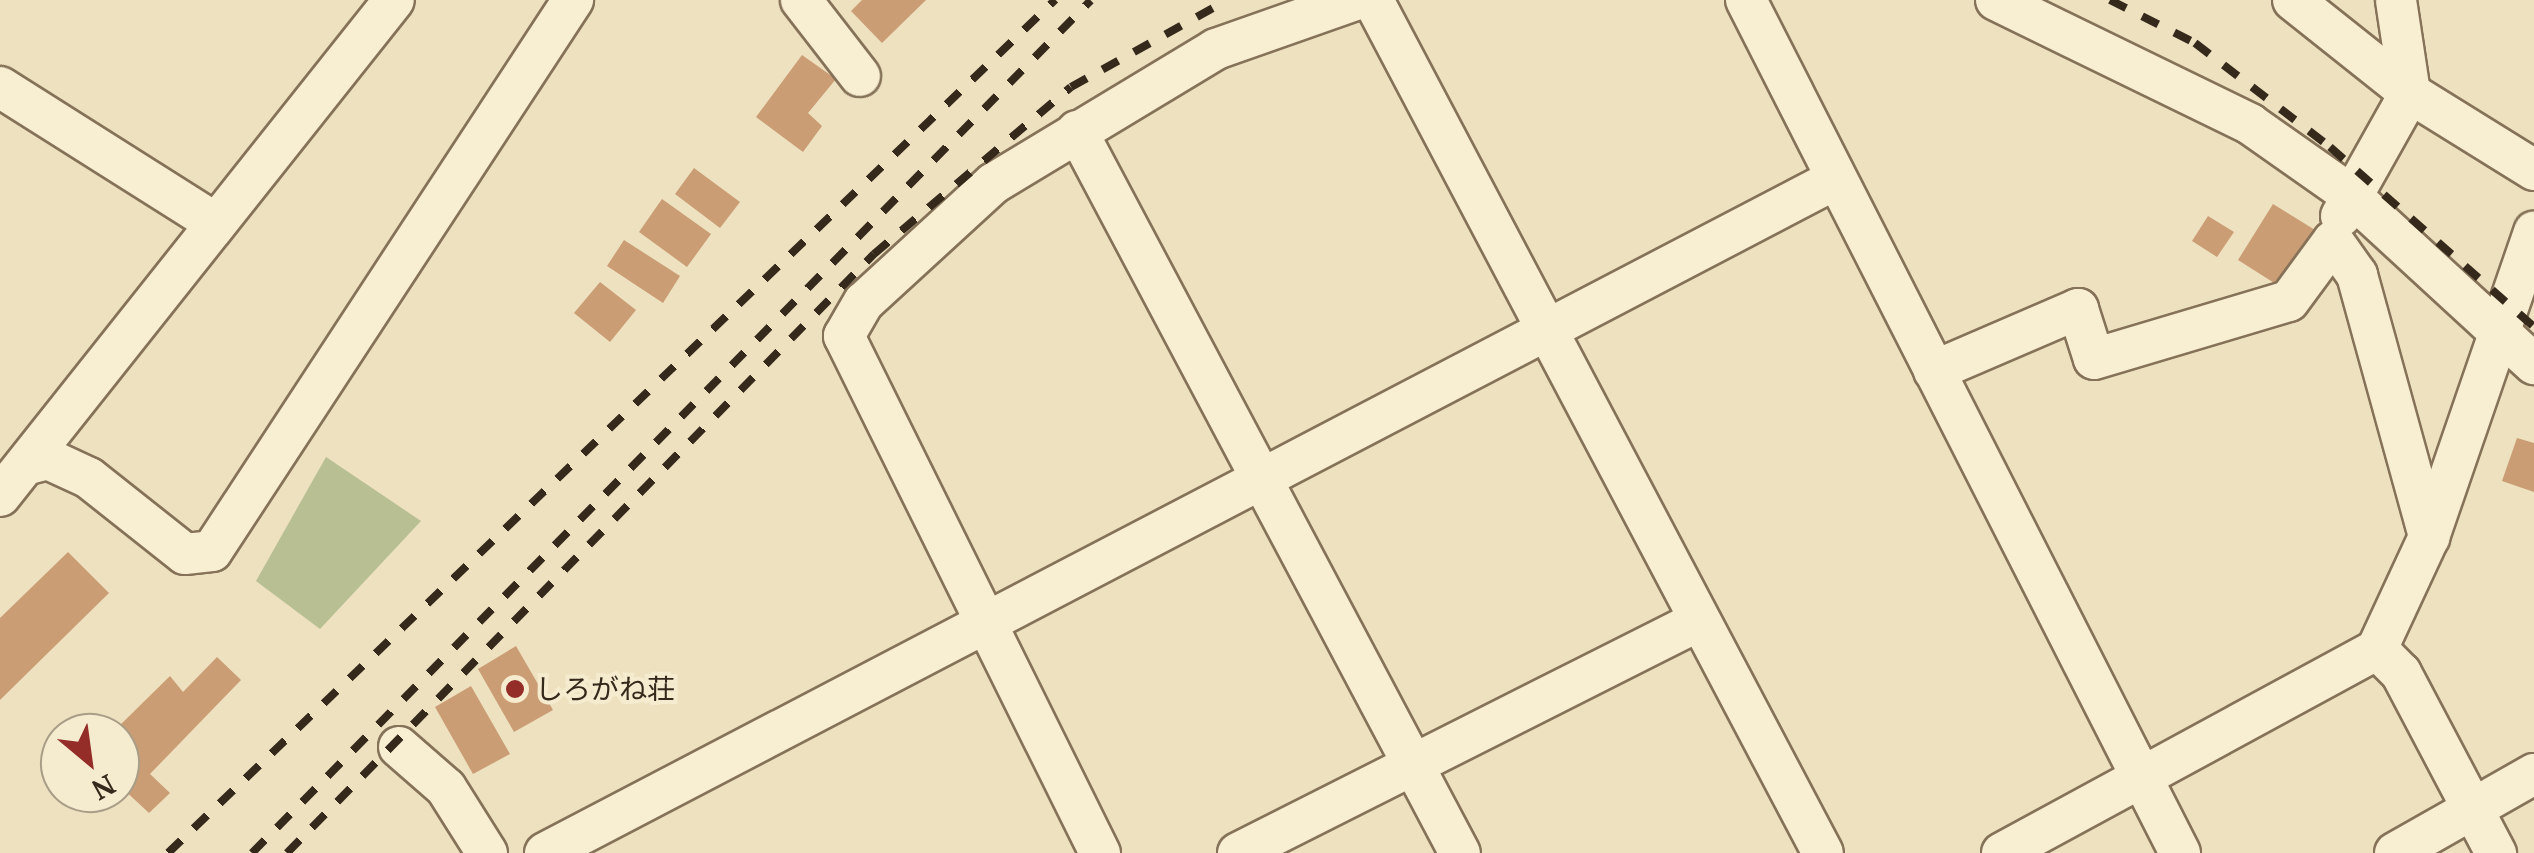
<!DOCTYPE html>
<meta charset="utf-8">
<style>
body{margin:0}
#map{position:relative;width:2534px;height:853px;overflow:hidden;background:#ede1bf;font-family:"PT Serif","Noto Sans JP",serif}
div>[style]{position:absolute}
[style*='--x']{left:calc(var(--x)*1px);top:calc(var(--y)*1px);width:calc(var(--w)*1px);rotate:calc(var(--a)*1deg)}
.cemetery>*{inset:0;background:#b8bf93}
.building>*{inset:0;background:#cb9d75}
.roads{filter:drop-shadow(2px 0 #857258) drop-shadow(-2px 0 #857258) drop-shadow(0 2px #857258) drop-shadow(0 -2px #857258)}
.minor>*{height:40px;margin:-20px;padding:0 20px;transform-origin:20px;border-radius:20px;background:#f8eed2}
.rail>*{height:8px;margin-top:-4px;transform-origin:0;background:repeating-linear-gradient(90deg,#35291c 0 18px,transparent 0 36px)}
.dots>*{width:28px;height:28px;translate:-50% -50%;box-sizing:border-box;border:5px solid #f5ebcf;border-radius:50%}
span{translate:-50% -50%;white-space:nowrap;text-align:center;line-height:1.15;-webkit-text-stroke:8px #f5ebcf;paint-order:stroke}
.poi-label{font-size:28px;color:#35291c}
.left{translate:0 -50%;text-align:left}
.north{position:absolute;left:40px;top:713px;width:100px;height:100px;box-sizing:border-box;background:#f5ebcf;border:2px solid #a89d87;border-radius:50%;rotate:151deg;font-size:28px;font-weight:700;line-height:40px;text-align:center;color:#35291c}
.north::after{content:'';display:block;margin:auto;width:35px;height:45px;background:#942c28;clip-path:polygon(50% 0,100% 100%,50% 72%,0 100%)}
</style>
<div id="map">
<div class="cemetery">
<div style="clip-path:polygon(326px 457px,421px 521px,320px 629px,256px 581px)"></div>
</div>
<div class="building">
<div style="clip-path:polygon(862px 0,926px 0,882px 43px,851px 11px)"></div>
<div style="clip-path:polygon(802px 55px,836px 79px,808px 113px,822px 126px,803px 152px,756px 117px)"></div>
<div style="clip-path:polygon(694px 168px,740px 202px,720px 228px,675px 194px)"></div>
<div style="clip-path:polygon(662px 199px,711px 234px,687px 267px,639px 232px)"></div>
<div style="clip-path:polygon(2273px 204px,2315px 230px,2279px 286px,2238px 260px)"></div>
<div style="clip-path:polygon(2208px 216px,2234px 232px,2217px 257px,2192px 241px)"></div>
<div style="clip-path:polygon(624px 240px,680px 276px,663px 303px,607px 266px)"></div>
<div style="clip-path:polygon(600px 282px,636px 310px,610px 342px,574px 313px)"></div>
<div style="clip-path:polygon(2517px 438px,2534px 443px,2534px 492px,2502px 481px)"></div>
<div style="clip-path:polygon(68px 552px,109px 593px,0 700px,0 618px)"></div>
<div style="clip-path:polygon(516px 646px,553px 710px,514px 732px,478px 669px)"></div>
<div style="clip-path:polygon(217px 657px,241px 680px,150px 774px,170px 793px,149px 813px,120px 786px,120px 733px,112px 733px,170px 676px,183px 692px)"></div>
<div style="clip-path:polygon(471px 686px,510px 754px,473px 774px,435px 707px)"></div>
</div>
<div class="roads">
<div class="minor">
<div style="--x:801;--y:0;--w:96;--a:52.2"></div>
<div style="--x:1373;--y:0;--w:964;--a:62.19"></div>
<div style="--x:1746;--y:0;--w:957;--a:63.03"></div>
<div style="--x:1996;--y:0;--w:283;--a:26"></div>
<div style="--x:2250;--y:124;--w:120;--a:35.1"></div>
<div style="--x:2348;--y:193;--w:253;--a:42.6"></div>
<div style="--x:2293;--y:0;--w:149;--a:38.5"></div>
<div style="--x:2410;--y:93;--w:146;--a:31.8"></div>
<div style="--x:0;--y:87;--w:254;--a:32.3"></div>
<div style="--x:1077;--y:131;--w:817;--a:62.06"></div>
<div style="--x:2341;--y:216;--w:141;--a:-60.7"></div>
<div style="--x:2410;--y:93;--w:94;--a:-98.6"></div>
<div style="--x:1934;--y:371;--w:157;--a:-23.3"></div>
<div style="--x:2078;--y:309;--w:52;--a:72.3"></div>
<div style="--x:2094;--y:359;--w:203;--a:-16.6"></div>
<div style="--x:2289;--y:301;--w:74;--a:-53.7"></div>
<div style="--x:2333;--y:241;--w:42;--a:54.8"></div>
<div style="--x:2357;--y:275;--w:272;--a:74.6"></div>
<div style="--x:29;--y:464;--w:20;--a:-15"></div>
<div style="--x:48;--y:459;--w:45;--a:24.9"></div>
<div style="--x:89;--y:478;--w:122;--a:38.4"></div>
<div style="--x:185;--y:554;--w:27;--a:-6"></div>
<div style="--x:212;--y:551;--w:659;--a:-56.77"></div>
<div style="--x:0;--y:496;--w:633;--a:-51.54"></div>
<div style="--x:2377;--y:649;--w:34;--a:45"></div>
<div style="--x:2401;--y:673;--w:204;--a:62.2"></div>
<div style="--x:399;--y:747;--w:62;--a:41.1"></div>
<div style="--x:446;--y:788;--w:77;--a:57.8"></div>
<div style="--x:545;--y:853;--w:1456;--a:-27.57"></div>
<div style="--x:1100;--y:853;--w:577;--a:-116.34"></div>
<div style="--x:844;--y:336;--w:39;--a:-60"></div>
<div style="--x:864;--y:302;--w:176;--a:-42.5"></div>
<div style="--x:994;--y:183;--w:259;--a:-31.1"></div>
<div style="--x:1216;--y:49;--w:147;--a:-19.4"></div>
<div style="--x:1238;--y:853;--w:513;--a:-26.76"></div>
<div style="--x:2002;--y:853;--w:427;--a:-28.5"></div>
<div style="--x:2377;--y:649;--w:123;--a:-65.1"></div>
<div style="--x:2429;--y:537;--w:323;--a:-71"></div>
<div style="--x:2395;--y:853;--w:160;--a:-29.6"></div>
</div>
</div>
<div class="rail">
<div style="--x:2110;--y:0;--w:95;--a:26.8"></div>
<div style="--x:2195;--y:43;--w:170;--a:37.6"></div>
<div style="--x:2330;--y:147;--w:272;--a:41.4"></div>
<div style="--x:168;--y:853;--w:1231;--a:-43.88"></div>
<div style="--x:252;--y:853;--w:1196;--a:-45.47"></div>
<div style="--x:287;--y:853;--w:839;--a:-45.58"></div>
<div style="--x:874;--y:254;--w:258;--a:-40.3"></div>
<div style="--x:1071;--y:87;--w:179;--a:-29.1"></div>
</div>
<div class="dots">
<div style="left:515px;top:689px;background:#942c28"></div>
</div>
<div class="poi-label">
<span class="left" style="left:535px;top:689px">しろがね荘</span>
</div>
<div class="north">N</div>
</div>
